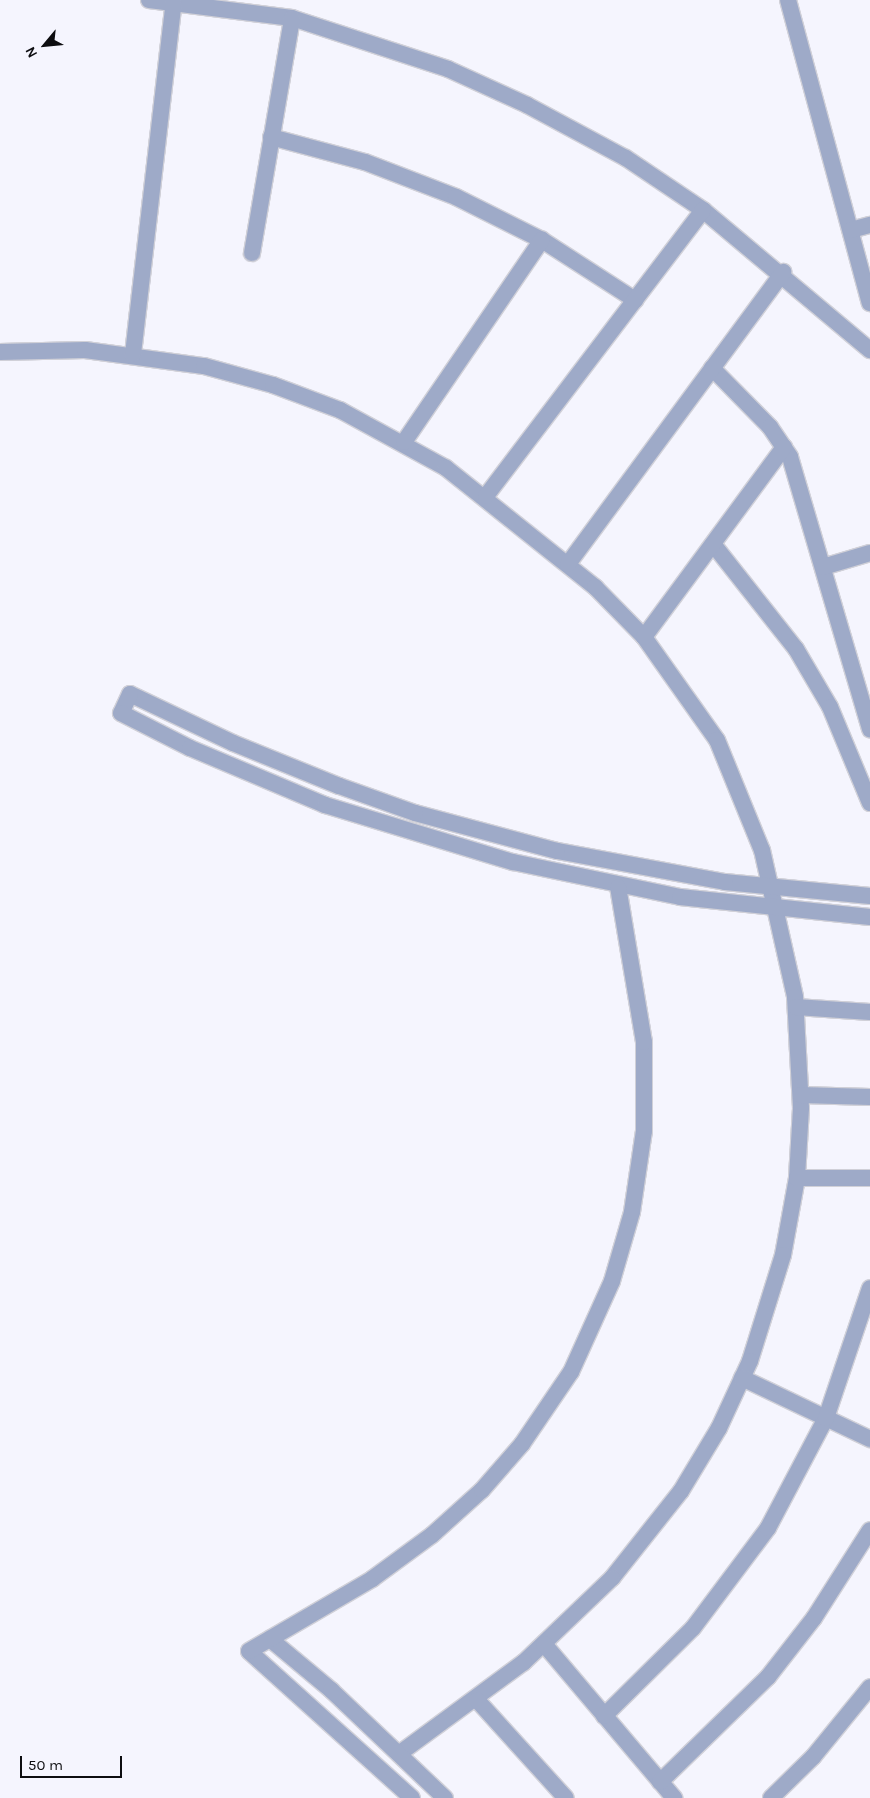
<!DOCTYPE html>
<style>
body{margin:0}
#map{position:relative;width:870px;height:1798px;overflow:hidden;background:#f5f5fe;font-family:Karla,sans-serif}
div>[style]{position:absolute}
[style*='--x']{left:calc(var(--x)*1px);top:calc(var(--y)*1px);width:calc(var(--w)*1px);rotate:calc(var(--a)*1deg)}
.roads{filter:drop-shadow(1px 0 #d0d0d8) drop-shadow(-1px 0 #d0d0d8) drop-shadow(0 1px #d0d0d8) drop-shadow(0 -1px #d0d0d8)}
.minor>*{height:16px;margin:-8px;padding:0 8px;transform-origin:8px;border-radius:8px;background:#9eaac8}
span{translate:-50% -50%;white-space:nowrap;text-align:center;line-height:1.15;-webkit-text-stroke:5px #f5f5fe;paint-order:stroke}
.north{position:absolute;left:20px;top:20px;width:50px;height:50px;-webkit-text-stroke:4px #f5f5fe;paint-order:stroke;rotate:242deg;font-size:14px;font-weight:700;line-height:20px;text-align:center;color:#0d0d10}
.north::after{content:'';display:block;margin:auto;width:18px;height:22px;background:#0d0d10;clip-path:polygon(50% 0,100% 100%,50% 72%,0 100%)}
.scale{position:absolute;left:20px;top:1756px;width:102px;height:22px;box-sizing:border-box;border:2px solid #0d0d10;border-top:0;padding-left:6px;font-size:15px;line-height:18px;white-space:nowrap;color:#0d0d10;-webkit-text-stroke:4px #f5f5fe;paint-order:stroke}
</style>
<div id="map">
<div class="roads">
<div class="minor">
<div style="--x:149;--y:0;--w:144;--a:7.2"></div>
<div style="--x:292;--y:18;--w:164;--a:18.1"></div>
<div style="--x:448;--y:69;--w:87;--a:24.5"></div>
<div style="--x:527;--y:105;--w:112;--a:28.2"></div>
<div style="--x:626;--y:158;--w:93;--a:34"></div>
<div style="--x:703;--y:210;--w:218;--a:40"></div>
<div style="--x:788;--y:0;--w:314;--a:74.9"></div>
<div style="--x:271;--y:137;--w:97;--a:14.9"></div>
<div style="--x:365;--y:162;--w:97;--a:21"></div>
<div style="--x:456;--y:197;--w:96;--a:26.6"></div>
<div style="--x:542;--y:240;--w:111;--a:32.8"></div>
<div style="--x:851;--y:230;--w:20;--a:-15"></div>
<div style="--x:252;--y:253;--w:238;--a:-80.3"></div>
<div style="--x:0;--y:352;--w:85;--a:-1.3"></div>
<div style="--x:85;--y:350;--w:120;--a:7.7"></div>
<div style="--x:204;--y:366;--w:72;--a:15.4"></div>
<div style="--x:273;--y:385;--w:72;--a:20.5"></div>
<div style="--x:340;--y:410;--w:121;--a:28.7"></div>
<div style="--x:446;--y:468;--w:191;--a:38.6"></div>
<div style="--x:595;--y:587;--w:70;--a:45.6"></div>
<div style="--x:644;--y:637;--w:126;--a:54.7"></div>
<div style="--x:717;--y:740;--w:119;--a:67.8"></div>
<div style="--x:762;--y:850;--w:151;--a:77.3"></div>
<div style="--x:795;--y:997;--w:111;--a:86.9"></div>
<div style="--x:801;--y:1108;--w:70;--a:93.3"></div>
<div style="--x:797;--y:1178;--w:78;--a:100.3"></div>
<div style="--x:783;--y:1255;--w:111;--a:107.3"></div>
<div style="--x:750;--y:1361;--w:74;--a:114.8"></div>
<div style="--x:719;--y:1428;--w:74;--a:121.1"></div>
<div style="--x:681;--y:1491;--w:111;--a:128.4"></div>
<div style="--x:612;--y:1578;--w:122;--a:136.3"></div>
<div style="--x:524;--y:1662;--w:154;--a:143.7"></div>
<div style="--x:133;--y:354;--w:354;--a:-83.4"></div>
<div style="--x:712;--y:368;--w:83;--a:45.5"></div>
<div style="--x:770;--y:427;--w:36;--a:56"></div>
<div style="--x:790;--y:457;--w:284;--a:73.6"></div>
<div style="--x:404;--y:442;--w:245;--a:-55.7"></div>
<div style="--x:486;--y:496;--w:359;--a:-52.8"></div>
<div style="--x:713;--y:544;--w:134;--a:51.7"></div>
<div style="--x:796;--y:649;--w:67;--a:59.6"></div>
<div style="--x:830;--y:707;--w:104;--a:67.4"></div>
<div style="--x:568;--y:564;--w:363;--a:-53.6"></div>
<div style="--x:823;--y:567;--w:49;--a:-16.6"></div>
<div style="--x:644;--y:637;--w:236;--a:-53.6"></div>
<div style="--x:870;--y:896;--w:146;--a:-174.5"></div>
<div style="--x:725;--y:882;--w:171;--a:-169.5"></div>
<div style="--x:557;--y:851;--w:147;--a:-165"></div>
<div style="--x:415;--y:813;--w:81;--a:-160.4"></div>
<div style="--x:339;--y:786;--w:114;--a:-157.9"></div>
<div style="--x:233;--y:743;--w:114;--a:-154.6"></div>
<div style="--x:130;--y:694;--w:21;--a:115"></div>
<div style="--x:121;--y:713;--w:77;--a:26.9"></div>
<div style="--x:190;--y:748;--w:147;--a:22.9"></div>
<div style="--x:325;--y:805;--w:196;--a:16.9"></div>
<div style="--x:513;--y:862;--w:171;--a:11.8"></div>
<div style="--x:680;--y:897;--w:191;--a:6"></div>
<div style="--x:796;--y:1007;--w:74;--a:3.9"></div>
<div style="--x:801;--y:1095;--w:69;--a:1.7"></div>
<div style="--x:797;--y:1178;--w:73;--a:0"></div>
<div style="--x:742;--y:1378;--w:142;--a:25.5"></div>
<div style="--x:270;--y:1639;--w:80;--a:39.9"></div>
<div style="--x:331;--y:1690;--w:157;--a:43.5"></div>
<div style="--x:544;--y:1644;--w:202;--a:49.8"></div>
<div style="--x:477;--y:1700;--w:132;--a:47.8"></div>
<div style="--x:604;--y:1716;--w:125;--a:-44.7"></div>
<div style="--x:693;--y:1628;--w:125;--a:-53.1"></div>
<div style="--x:768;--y:1528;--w:124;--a:-62.2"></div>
<div style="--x:826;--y:1418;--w:137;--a:-71.3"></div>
<div style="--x:660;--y:1782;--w:151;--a:-44.2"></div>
<div style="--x:768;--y:1677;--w:75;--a:-52.1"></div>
<div style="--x:814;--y:1618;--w:104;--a:-57.5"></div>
<div style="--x:412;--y:1798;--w:219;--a:-138"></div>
<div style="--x:249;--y:1651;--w:143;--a:-30.3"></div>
<div style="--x:372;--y:1579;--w:74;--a:-36.3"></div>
<div style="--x:432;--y:1535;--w:67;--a:-42"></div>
<div style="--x:482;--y:1490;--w:61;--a:-49"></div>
<div style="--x:522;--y:1444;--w:87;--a:-55.8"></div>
<div style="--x:571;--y:1372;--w:100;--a:-65.7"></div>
<div style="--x:612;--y:1281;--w:72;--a:-73.8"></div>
<div style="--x:632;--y:1212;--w:82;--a:-81.6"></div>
<div style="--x:644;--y:1131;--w:89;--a:-90"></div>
<div style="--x:644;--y:1042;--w:157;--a:-99.5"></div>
<div style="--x:771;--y:1798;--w:59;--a:-44.3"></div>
<div style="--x:813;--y:1757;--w:90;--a:-50.8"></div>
</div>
</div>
<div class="north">N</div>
<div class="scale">50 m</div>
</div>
